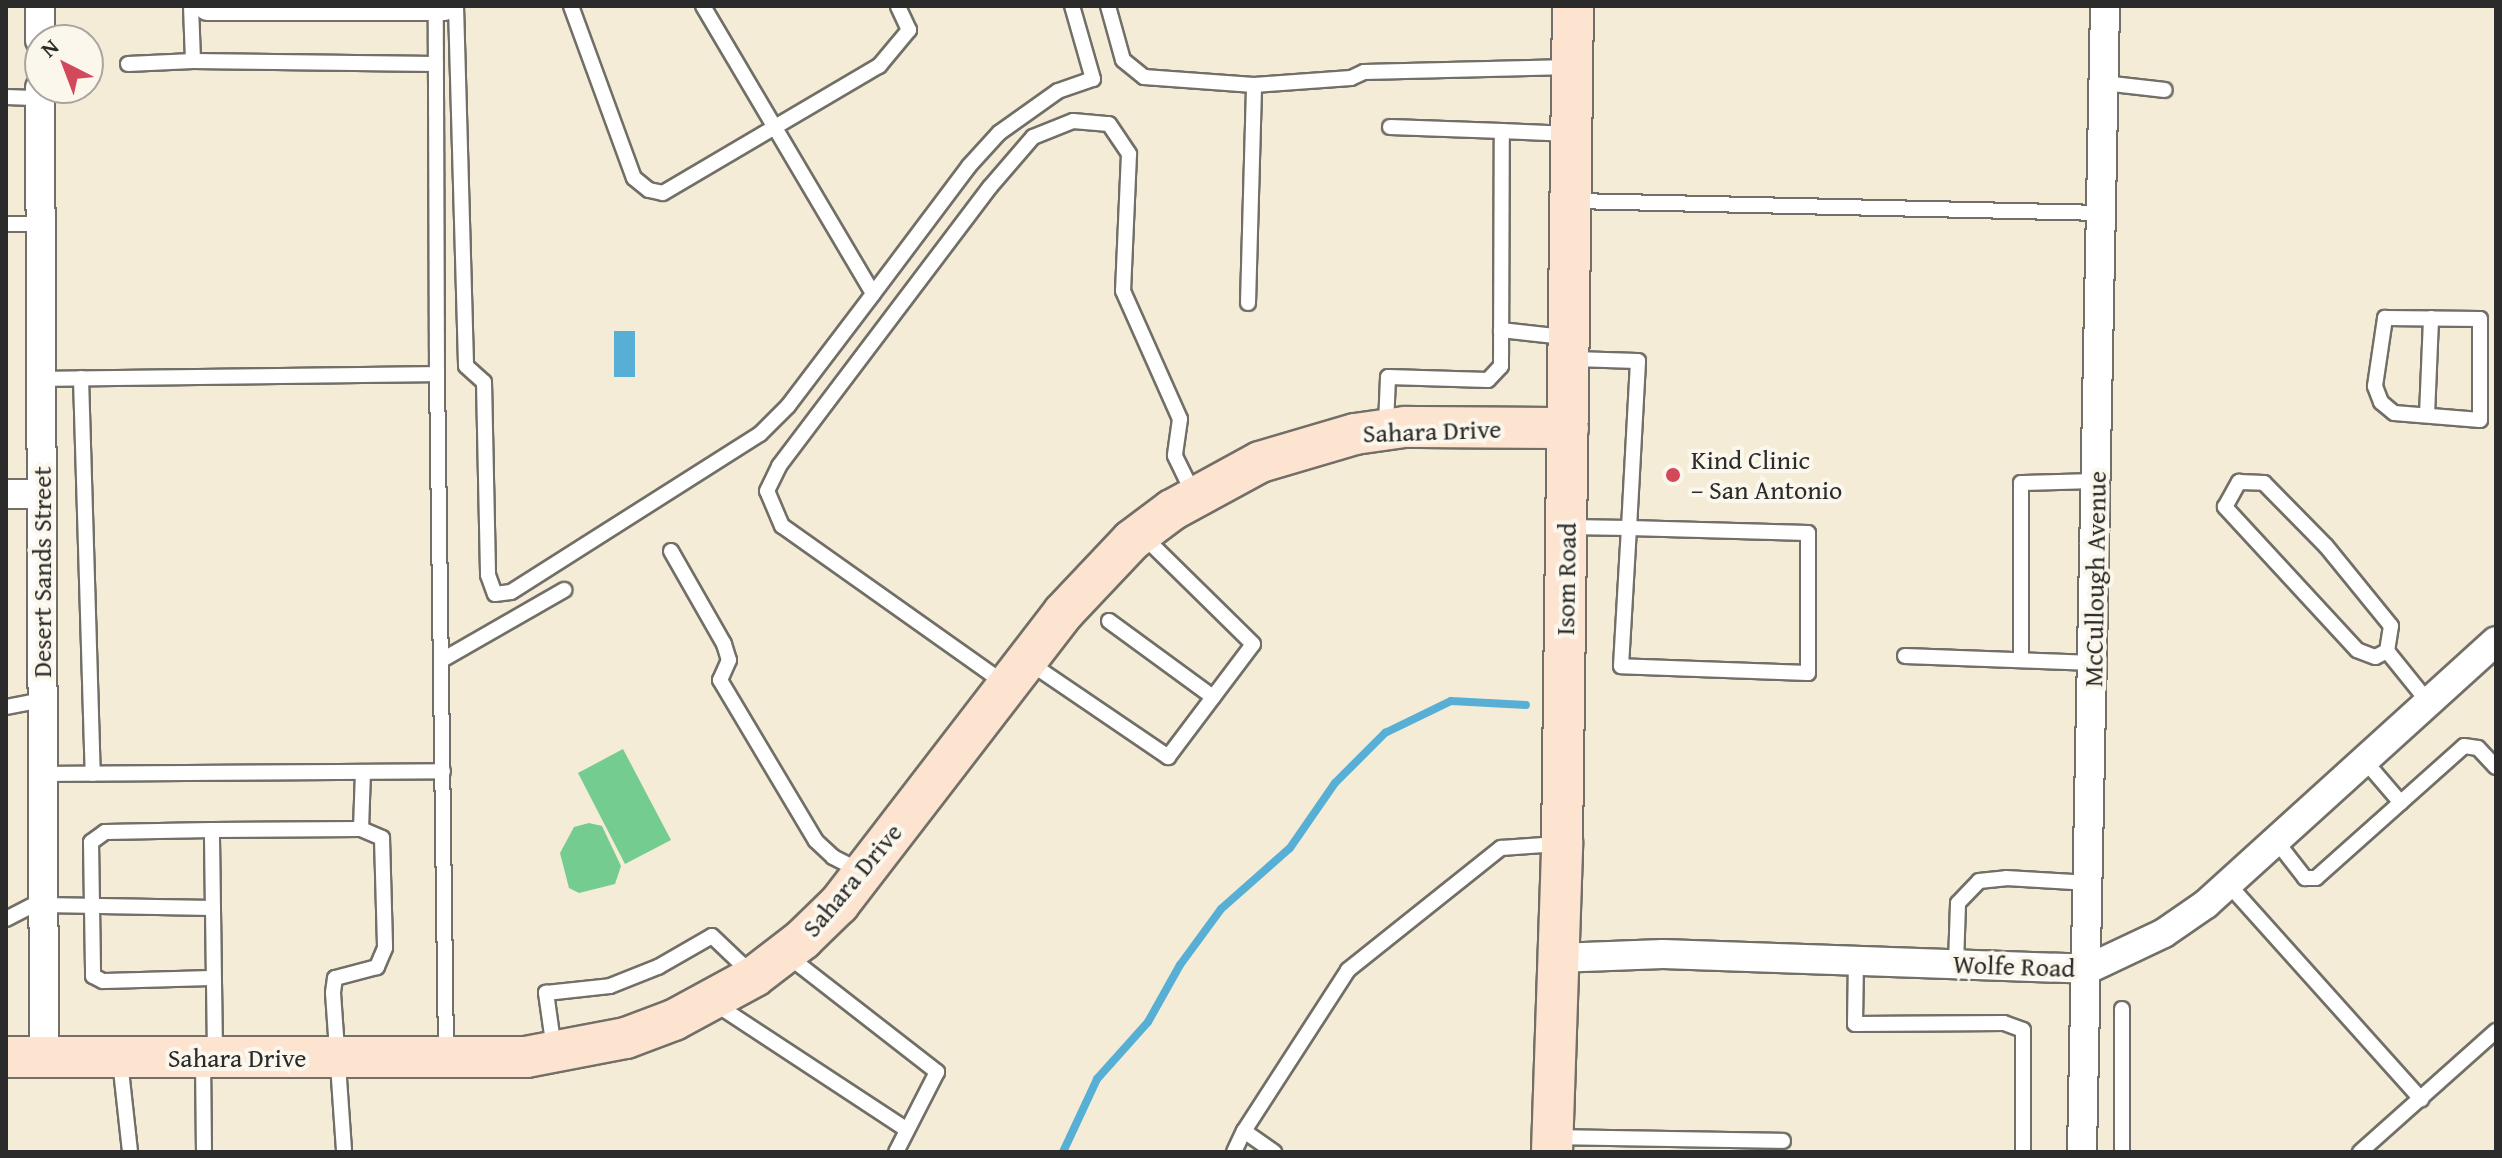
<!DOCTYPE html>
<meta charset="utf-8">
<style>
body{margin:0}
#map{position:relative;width:2502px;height:1158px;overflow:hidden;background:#f4ecd6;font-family:"Gentium Book Plus",serif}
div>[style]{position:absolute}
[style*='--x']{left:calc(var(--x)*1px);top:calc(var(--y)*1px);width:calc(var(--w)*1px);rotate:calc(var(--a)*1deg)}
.green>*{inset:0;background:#75cc91}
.water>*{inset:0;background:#58afd5}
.stream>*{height:8px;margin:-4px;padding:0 4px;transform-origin:4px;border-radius:4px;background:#58afd5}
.roads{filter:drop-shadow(2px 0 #716f67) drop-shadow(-2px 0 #716f67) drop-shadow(0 2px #716f67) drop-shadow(0 -2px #716f67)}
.lane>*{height:14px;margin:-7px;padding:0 7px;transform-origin:7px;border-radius:7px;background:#fff}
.street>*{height:28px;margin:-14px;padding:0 14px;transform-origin:14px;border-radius:14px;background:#fff}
.secondary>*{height:40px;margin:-20px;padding:0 20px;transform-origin:20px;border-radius:20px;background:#fde4d1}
.dots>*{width:22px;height:22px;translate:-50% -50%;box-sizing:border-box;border:4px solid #fbf7ec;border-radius:50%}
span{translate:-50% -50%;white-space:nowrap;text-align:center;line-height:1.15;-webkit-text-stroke:8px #fbf7ec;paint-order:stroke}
.street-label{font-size:26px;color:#2b2b2b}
.poi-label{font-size:26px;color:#2b2b2b}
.left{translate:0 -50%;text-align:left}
.frame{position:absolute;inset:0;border:8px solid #2b2b2b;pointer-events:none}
.north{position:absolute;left:24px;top:24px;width:80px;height:80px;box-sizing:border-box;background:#fbf7ec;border:2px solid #a8a59f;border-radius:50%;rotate:318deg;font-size:22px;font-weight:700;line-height:32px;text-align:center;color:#2b2b2b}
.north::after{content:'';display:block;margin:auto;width:28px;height:36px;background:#d1495b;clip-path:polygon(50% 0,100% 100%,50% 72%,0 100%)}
</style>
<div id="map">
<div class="green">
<div style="clip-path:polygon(623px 749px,671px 840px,625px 864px,578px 773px)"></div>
<div style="clip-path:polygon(589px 823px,602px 826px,621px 866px,615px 884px,579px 893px,569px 888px,560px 853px,574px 827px)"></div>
</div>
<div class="water">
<div style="clip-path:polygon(614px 331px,635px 331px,635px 377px,614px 377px)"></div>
</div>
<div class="stream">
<div style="--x:1063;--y:1152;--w:81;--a:-65"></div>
<div style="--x:1097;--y:1079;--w:76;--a:-48.2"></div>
<div style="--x:1148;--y:1022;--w:65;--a:-60.7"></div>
<div style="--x:1180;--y:965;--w:69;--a:-53.8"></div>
<div style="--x:1221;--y:909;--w:92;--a:-41.5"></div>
<div style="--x:1290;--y:848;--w:79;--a:-55.3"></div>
<div style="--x:1335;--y:783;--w:71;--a:-45"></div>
<div style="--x:1385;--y:733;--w:73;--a:-25.9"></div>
<div style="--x:1451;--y:701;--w:75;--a:3.1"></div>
</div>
<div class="roads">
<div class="lane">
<div style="--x:191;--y:6;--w:55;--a:87.9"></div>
<div style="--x:193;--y:61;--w:243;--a:0.7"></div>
<div style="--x:456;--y:6;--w:360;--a:88.4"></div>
<div style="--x:466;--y:366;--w:24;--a:42"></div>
<div style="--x:484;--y:382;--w:193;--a:88.8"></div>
<div style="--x:488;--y:575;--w:20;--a:70"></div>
<div style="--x:495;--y:594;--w:16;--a:-7"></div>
<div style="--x:511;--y:592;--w:295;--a:-32.4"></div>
<div style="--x:760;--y:434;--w:40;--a:-45"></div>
<div style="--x:788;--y:406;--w:141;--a:-52.8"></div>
<div style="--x:571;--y:6;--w:183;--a:69.9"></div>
<div style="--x:634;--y:178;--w:19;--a:39"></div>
<div style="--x:649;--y:190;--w:14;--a:12"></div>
<div style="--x:663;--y:193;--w:251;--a:-30.5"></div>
<div style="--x:879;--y:66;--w:47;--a:-50.2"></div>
<div style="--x:909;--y:30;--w:26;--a:-115"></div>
<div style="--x:703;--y:6;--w:334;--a:59.4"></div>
<div style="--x:873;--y:294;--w:160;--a:-53.1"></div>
<div style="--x:969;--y:166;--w:45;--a:-47.7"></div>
<div style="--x:999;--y:133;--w:72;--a:-35.4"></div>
<div style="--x:1058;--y:91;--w:37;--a:-19"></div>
<div style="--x:1093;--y:79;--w:76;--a:-106"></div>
<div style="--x:1108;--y:6;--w:56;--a:74.5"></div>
<div style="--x:1123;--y:60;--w:27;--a:39"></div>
<div style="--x:1144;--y:77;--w:110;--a:4.2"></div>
<div style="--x:1254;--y:85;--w:97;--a:-4.1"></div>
<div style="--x:1351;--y:78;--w:14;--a:-25"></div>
<div style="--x:1364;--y:72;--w:207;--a:-1.4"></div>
<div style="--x:128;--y:64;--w:65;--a:-2.6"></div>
<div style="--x:2104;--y:83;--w:61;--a:6.5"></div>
<div style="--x:6;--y:97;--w:34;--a:2"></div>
<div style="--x:1390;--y:127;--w:112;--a:2"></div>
<div style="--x:1574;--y:201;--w:528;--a:1.3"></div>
<div style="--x:6;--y:224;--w:35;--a:0"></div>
<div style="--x:1248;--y:303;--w:218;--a:-88.4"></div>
<div style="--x:2385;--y:318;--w:95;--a:0.6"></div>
<div style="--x:2480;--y:319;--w:101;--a:90"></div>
<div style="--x:2480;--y:420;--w:86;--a:-175.3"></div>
<div style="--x:2394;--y:413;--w:17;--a:-140"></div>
<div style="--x:2381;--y:402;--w:17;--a:-111"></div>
<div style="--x:2375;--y:386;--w:69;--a:-81.6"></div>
<div style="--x:1501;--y:330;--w:63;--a:6.3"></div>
<div style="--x:437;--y:374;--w:680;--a:89.24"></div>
<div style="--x:81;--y:378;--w:396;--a:88.3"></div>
<div style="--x:41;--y:379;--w:396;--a:-0.7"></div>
<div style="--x:437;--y:374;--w:368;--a:-90.2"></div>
<div style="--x:2427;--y:415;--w:97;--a:-87.6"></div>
<div style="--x:1386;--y:425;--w:48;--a:-87.6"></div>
<div style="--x:1388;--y:377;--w:100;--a:1.7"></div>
<div style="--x:1488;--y:380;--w:19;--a:-47"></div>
<div style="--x:1501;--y:366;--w:235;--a:-89.8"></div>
<div style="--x:1502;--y:131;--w:68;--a:2.5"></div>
<div style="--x:1567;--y:527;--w:62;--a:0.9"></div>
<div style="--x:1629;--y:528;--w:179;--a:1.6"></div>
<div style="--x:1808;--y:533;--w:140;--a:90"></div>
<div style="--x:1808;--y:673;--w:187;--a:-177.9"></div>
<div style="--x:1621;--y:666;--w:138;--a:-86.7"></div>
<div style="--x:1629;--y:528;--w:167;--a:-86.9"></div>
<div style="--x:1638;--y:361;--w:65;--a:-178.2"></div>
<div style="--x:671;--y:551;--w:107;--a:60.3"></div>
<div style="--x:724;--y:644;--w:17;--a:73"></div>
<div style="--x:729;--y:660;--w:22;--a:114"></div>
<div style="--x:720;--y:680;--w:187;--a:59.2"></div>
<div style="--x:816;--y:841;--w:23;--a:43"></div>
<div style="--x:833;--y:857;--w:29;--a:27"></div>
<div style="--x:1109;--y:621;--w:129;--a:36.2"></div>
<div style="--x:2387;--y:651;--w:13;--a:153"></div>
<div style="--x:2375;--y:657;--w:19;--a:-159"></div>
<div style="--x:2357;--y:650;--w:195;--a:-132.7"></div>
<div style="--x:2225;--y:507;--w:29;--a:-61"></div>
<div style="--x:2239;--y:482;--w:25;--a:2"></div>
<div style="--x:2264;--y:483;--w:88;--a:45.5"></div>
<div style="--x:2326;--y:546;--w:103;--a:50.9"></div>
<div style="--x:2391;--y:626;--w:25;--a:99"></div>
<div style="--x:2387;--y:651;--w:67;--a:51.1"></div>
<div style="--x:1905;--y:656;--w:189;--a:2.1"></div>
<div style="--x:442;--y:660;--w:141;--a:-29.8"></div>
<div style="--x:2021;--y:660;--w:177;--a:-90"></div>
<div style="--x:2021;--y:483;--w:76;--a:-1.5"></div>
<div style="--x:1027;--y:661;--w:171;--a:34.2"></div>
<div style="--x:1168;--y:757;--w:141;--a:-53"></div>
<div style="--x:1253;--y:644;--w:154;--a:-135.5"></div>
<div style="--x:1004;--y:683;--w:272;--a:-144.7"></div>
<div style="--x:782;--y:526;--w:38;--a:-113"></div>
<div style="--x:767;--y:491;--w:28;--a:-64"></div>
<div style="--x:779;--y:466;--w:350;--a:-52.9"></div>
<div style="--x:990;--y:187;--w:66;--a:-49.3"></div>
<div style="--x:1033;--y:137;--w:43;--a:-21.8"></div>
<div style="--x:1073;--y:121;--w:36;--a:5"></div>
<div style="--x:1109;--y:124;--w:36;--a:56"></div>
<div style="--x:1129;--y:154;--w:137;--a:92.5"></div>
<div style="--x:1123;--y:291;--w:140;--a:66"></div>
<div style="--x:1180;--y:419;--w:37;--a:98"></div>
<div style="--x:1175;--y:456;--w:43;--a:64"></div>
<div style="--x:6;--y:707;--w:37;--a:-11"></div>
<div style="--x:2365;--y:761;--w:55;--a:49.4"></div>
<div style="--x:43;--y:774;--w:400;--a:-0.4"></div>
<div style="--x:361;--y:829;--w:57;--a:-88"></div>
<div style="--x:212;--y:830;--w:107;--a:178.9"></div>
<div style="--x:105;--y:832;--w:17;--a:144"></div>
<div style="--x:91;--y:842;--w:134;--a:89.1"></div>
<div style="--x:93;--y:976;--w:11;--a:27"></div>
<div style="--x:103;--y:981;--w:110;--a:-1.6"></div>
<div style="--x:2277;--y:842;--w:46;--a:52.1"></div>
<div style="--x:2305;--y:878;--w:11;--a:0"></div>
<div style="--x:2316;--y:878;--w:198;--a:-41.7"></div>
<div style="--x:2464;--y:746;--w:14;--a:8"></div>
<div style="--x:2478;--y:748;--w:26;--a:47"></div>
<div style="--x:2229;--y:885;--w:288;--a:48.1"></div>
<div style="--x:43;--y:905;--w:170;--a:1"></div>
<div style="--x:6;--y:919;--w:42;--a:-27.2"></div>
<div style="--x:788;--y:956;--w:189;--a:37.9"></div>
<div style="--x:937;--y:1072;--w:90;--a:117.1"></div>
<div style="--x:1856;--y:960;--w:64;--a:90.9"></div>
<div style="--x:1855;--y:1024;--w:149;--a:-0.4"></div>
<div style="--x:2004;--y:1023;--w:20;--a:20"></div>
<div style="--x:2023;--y:1030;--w:122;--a:90"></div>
<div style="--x:1956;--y:964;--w:61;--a:-88.1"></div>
<div style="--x:1958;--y:903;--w:30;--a:-46"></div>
<div style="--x:1979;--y:881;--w:27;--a:-6"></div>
<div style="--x:2006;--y:878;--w:84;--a:3.4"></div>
<div style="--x:714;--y:1003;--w:231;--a:33.3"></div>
<div style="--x:2122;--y:1009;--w:143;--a:90"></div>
<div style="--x:554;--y:1049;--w:57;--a:-98.1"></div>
<div style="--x:546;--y:993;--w:64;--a:-6.2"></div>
<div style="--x:610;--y:986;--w:52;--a:-21.6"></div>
<div style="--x:658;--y:967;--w:62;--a:-29.9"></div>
<div style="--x:712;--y:936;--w:57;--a:43.6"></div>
<div style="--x:215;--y:1053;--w:223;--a:-90.8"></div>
<div style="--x:212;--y:830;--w:149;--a:-0.4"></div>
<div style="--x:361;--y:829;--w:23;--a:23"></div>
<div style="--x:382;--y:838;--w:110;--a:88.4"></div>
<div style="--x:385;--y:948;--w:21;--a:113"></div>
<div style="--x:377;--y:967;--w:43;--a:165.3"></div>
<div style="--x:335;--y:978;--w:15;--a:98"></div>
<div style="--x:333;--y:993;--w:159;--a:86"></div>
<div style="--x:203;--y:1058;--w:94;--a:89.4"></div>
<div style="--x:120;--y:1061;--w:92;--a:83.7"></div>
<div style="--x:1244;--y:1131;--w:37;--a:35"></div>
<div style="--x:1557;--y:1137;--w:226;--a:1"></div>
<div style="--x:1234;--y:1152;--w:23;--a:-65"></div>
<div style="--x:1244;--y:1131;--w:192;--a:-57.1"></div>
<div style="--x:1348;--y:970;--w:196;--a:-38.6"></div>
<div style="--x:1501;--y:848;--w:57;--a:-4"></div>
<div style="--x:2360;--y:1152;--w:182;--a:-41.7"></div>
</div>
<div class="street">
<div style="--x:40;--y:6;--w:34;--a:90"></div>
<div style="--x:208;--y:6;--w:236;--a:0"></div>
<div style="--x:40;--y:88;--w:969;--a:89.76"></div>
<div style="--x:6;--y:494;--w:35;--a:0"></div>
<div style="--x:1557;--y:958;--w:106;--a:-2.2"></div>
<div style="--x:1663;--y:954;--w:425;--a:2"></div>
<div style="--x:2088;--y:969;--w:84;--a:-25.3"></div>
<div style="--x:2164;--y:933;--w:51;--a:-34.6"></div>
<div style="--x:2206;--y:904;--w:391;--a:-42.2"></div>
<div style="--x:2082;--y:1152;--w:1146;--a:-88.85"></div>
</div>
<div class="secondary">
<div style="--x:6;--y:1057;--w:520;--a:0"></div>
<div style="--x:526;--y:1057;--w:102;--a:-10.8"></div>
<div style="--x:626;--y:1038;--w:51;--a:-20.6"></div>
<div style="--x:674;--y:1020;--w:92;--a:-28.5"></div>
<div style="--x:755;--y:976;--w:61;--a:-37.6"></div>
<div style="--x:803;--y:939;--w:50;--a:-44.2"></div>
<div style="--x:839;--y:904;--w:367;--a:-52.4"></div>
<div style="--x:1063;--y:613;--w:100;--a:-46.6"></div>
<div style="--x:1132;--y:540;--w:50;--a:-36.9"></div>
<div style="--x:1172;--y:510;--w:100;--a:-28.6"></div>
<div style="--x:1260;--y:462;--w:99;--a:-16.4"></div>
<div style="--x:1355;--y:434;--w:50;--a:-8"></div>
<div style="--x:1405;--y:427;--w:163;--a:0.4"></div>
<div style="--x:1552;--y:1152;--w:308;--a:-88.1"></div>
<div style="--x:1562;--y:844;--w:838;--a:-89.25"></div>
</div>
</div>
<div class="dots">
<div style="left:1673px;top:475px;background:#d1495b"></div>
</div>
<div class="street-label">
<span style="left:1432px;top:431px;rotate:-2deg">Sahara Drive</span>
<span style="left:42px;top:572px;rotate:-90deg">Desert Sands Street</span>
<span style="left:1566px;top:579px;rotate:-89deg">Isom Road</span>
<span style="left:2095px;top:579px;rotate:-89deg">McCullough Avenue</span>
<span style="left:852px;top:880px;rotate:-50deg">Sahara Drive</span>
<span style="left:2014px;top:966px;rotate:2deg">Wolfe Road</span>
<span style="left:237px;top:1058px">Sahara Drive</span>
</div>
<div class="poi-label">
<span class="left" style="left:1691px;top:475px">Kind Clinic<br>– San Antonio</span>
</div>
<div class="frame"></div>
<div class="north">N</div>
</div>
